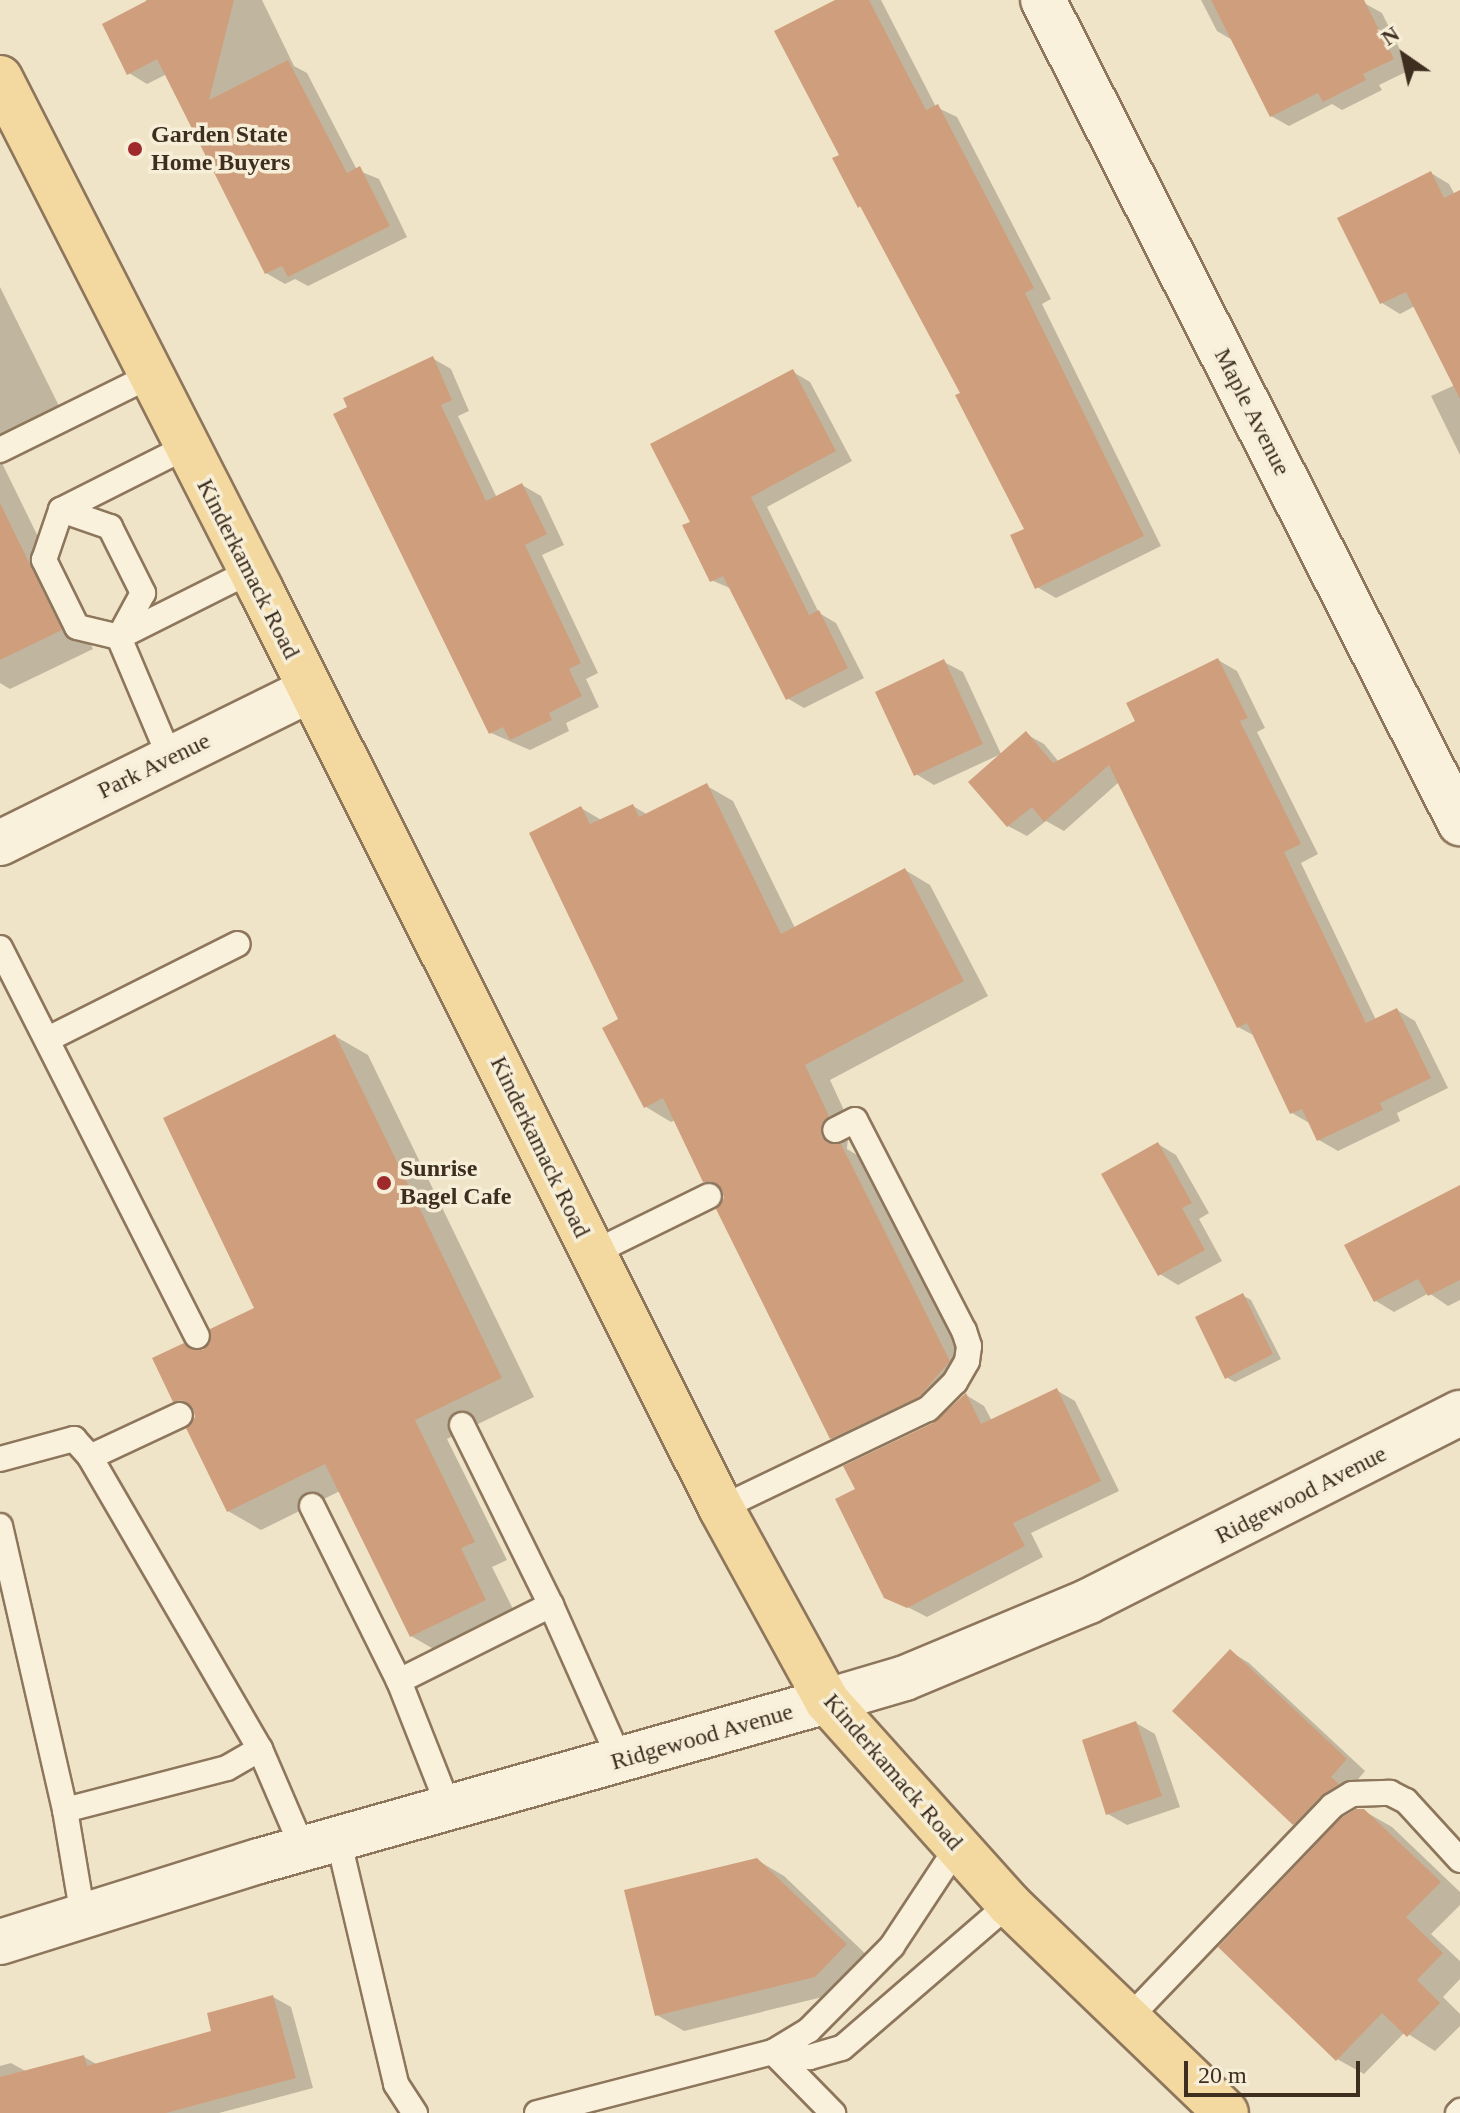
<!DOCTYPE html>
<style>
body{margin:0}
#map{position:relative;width:1460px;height:2113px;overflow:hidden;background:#f0e4c8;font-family:Georgia,serif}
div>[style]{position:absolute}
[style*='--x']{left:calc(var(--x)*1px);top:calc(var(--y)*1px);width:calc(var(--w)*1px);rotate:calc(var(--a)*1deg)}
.shadow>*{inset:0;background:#0003}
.building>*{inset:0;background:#cf9f7d}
.roads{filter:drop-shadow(2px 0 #8d765c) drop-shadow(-2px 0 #8d765c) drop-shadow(0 2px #8d765c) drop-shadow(0 -2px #8d765c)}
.service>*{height:24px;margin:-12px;padding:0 12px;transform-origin:12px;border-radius:12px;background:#faf1dc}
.minor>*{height:44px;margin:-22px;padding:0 22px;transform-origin:22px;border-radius:22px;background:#faf1dc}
.tertiary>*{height:44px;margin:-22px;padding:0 22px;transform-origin:22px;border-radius:22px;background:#faf1dc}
.primary>*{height:44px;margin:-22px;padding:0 22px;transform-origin:22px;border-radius:22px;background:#f3d9a0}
.dots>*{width:22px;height:22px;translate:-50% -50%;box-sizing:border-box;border:4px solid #f7eed8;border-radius:50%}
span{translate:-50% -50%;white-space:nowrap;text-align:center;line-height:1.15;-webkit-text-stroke:7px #f7eed8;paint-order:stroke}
.poi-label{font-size:24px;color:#3d2e20;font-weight:700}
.left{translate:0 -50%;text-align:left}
.street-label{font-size:24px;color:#3d2e20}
.north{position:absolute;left:1364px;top:16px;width:80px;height:80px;-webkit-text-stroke:6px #f7eed8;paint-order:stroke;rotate:326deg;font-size:22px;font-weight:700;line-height:32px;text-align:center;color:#3d2e20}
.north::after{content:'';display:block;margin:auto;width:28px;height:36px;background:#3d2e20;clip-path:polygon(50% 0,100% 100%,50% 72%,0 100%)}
.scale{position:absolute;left:1184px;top:2061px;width:176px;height:36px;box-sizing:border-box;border:4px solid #3d2e20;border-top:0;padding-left:10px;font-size:24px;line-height:28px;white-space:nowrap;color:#3d2e20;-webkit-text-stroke:6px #f7eed8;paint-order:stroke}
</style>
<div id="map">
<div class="shadow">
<div style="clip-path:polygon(146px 0,262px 0,294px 66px,307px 73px,357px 170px,379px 179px,407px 237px,308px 286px,295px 279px,285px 284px,266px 273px,167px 74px,147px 84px,129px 73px)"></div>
<div style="clip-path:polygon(840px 0,881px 0,936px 107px,957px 117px,1051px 299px,1042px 304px,1161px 546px,1056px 598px,1037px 587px,1026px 530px,963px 393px,864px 209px,859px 206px,841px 155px)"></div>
<div style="clip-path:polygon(1201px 0,1351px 0,1364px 3px,1382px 13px,1410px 70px,1379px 85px,1382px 90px,1342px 110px,1332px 104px,1289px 126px,1271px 116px,1234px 41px,1217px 31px)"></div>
<div style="clip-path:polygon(1431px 173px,1449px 184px,1455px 195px,1460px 192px,1460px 455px,1431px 396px,1455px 385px,1415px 306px,1400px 314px,1382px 303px)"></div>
<div style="clip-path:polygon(0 287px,62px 412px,0 442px)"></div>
<div style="clip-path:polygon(432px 358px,451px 369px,469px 411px,458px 416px,497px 498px,522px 485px,541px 496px,564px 545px,542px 555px,598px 673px,586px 679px,599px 707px,566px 723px,569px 731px,530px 750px,491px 733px)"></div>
<div style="clip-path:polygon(793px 372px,810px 382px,852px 461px,767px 507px,819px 613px,836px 623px,864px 678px,804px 708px,787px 698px,732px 589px,711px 580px,692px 523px)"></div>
<div style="clip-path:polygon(0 459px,93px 649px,10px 689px,0 683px)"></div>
<div style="clip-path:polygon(1218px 660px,1237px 671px,1265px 728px,1257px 732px,1318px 854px,1301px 863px,1376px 1020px,1397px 1010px,1415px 1021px,1448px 1088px,1397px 1113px,1400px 1121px,1338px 1151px,1319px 1140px,1311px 1124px,1292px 1113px,1255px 1036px,1238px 1027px,1119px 782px,1064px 831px,1046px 821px,1027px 836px,1008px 826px,1026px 734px,1044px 744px,1059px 762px,1138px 722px)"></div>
<div style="clip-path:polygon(944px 662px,963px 672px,1001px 754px,934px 785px,916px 774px)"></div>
<div style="clip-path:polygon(707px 786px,733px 801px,795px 928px,905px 870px,930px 885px,988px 996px,830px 1080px,854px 1132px,848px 1137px,847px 1149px,867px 1161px,975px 1376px,946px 1410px,912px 1390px,910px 1393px,942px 1412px,857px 1453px,831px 1438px,724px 1205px,725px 1193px,704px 1181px,676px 1120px,671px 1122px,646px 1107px,621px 1020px,581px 808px,603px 821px,633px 806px,648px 815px)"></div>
<div style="clip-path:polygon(335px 1036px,368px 1055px,534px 1397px,447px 1439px,507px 1560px,492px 1567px,518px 1619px,444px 1655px,411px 1636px,340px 1491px,261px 1530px,228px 1511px,196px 1412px,175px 1400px,183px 1345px,204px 1352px,257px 1309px)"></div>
<div style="clip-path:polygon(1158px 1144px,1176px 1155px,1209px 1213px,1199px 1219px,1222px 1261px,1178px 1285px,1160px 1274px)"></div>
<div style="clip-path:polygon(1460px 1187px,1460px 1300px,1448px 1306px,1429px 1293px,1394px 1312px,1376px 1301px)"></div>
<div style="clip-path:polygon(1242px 1295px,1251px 1300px,1281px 1359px,1235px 1382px,1226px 1377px)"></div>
<div style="clip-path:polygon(1056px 1390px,1075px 1401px,1119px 1491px,1031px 1533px,1043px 1557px,927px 1617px,886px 1596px,857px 1490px,966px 1395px,984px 1406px,992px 1421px)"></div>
<div style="clip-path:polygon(1231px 1652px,1249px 1663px,1365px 1771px,1312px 1834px,1294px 1824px)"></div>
<div style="clip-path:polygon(1136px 1723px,1155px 1734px,1180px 1807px,1127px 1825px,1108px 1814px)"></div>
<div style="clip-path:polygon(1364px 1811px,1392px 1827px,1460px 1892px,1460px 1905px,1431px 1934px,1460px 1961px,1460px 1979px,1443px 1997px,1460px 2014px,1460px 2026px,1435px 2051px,1405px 2032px,1364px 2074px,1337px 2059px)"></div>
<div style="clip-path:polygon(757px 1860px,784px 1876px,873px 1961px,843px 1992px,684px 2031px,657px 2015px)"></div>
<div style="clip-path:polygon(273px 1997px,291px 2007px,313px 2088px,219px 2113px,0 2113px,0 2066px,11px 2063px,27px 2072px,84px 2057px,98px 2065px,214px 2032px)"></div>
</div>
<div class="building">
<div style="clip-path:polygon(148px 0,234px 0,209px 100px,288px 60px,347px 173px,360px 166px,390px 226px,288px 277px,282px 266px,265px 274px,157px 59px,127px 75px,102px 24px)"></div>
<div style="clip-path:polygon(835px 0,869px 0,926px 110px,938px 104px,1034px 288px,1025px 293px,1144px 536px,1035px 589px,1010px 535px,1024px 529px,955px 395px,960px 393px,860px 206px,858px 208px,832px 158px,839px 155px,774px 31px)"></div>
<div style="clip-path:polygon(1211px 0,1364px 0,1394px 59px,1363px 74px,1366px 80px,1323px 102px,1318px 93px,1270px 117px)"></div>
<div style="clip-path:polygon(1431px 171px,1444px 198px,1460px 190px,1460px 399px,1406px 292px,1380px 304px,1337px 218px)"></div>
<div style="clip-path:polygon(433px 356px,452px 400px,441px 405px,486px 501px,522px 483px,547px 534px,525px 545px,581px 663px,569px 669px,582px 696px,549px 713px,552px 720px,510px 740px,503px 727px,489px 734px,333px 414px,347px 407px,343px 398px)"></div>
<div style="clip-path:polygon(793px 369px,836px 451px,751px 497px,809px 615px,819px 610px,848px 668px,786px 700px,723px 576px,710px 582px,682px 525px,690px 522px,650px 444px)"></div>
<div style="clip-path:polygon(0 503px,62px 630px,0 660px)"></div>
<div style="clip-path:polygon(1218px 658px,1248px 718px,1240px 721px,1301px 844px,1284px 852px,1366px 1023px,1397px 1008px,1431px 1078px,1380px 1103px,1383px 1110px,1317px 1141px,1302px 1109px,1290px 1114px,1247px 1023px,1237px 1028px,1109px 765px,1044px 822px,1032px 807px,1007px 827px,968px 782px,1026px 731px,1053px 763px,1135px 721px,1126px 703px)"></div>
<div style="clip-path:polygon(944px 659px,983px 744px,914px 776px,875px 692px)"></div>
<div style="clip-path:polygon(707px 783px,781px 934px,905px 868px,964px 981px,805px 1065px,829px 1116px,822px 1122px,821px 1136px,827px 1143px,841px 1144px,950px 1361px,919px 1397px,830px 1439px,716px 1209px,724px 1198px,722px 1189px,711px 1181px,703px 1182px,663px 1098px,644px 1108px,602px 1028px,618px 1019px,529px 833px,581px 806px,590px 824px,633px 804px,639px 817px)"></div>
<div style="clip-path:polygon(335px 1034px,502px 1378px,415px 1420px,475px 1542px,461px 1548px,486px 1600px,410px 1637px,325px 1464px,227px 1512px,186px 1428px,195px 1417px,193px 1408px,182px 1400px,173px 1402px,152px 1358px,184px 1343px,190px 1349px,203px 1350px,210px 1343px,210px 1329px,254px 1308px,163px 1118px)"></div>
<div style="clip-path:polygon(1158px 1142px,1192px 1203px,1182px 1208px,1205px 1250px,1158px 1276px,1101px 1174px)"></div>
<div style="clip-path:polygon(1460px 1185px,1460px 1280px,1428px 1296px,1418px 1279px,1374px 1302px,1344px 1245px)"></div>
<div style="clip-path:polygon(1243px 1293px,1273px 1354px,1225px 1379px,1195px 1317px)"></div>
<div style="clip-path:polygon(1057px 1388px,1101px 1481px,1013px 1523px,1025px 1546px,907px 1608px,884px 1598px,835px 1499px,855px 1489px,843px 1466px,935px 1422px,966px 1393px,981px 1424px)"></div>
<div style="clip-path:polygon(1230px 1649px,1347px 1759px,1331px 1777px,1339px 1784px,1321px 1796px,1293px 1825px,1172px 1711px)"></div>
<div style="clip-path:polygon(1136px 1721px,1162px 1796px,1106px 1815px,1082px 1740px)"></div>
<div style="clip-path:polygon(1356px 1809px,1364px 1809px,1441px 1882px,1406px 1917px,1443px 1953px,1417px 1980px,1440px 2003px,1407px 2037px,1382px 2013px,1336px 2061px,1218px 1947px,1341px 1818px)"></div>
<div style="clip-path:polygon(757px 1858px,847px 1944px,815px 1977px,655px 2016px,624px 1890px)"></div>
<div style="clip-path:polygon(273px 1995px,296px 2078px,166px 2113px,0 2113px,0 2077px,84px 2055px,87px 2066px,211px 2031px,207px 2013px)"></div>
</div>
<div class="roads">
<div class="service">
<div style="--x:0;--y:450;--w:167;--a:-26.3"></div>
<div style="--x:61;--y:510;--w:52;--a:19.1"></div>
<div style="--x:110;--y:527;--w:74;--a:63.4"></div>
<div style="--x:143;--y:593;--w:50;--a:118.6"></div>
<div style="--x:119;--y:637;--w:43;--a:-166.6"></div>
<div style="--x:77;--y:627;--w:75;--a:-116.2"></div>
<div style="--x:44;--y:560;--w:53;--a:-71.2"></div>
<div style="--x:61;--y:510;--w:140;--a:-26.7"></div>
<div style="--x:170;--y:758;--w:131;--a:-112.9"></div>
<div style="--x:119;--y:637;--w:148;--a:-26.6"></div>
<div style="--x:0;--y:948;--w:435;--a:63.1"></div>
<div style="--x:48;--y:1039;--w:212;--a:-26.6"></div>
<div style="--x:593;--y:1253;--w:129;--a:-26.2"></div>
<div style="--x:462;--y:1425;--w:201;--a:63.7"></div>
<div style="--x:551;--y:1605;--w:170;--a:66"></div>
<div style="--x:90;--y:1457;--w:99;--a:-25"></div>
<div style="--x:0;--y:1459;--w:77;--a:-15.1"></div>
<div style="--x:74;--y:1439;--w:24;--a:48"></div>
<div style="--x:90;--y:1457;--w:338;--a:59.8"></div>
<div style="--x:260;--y:1749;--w:109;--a:66.7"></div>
<div style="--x:312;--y:1506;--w:195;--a:63.6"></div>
<div style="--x:399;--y:1681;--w:136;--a:68.5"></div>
<div style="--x:721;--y:1508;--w:229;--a:-25.6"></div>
<div style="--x:928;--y:1409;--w:38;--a:-45"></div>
<div style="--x:955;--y:1382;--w:24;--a:-60"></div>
<div style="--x:967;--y:1361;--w:15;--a:-82"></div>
<div style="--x:969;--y:1346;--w:16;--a:-108"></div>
<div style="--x:964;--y:1331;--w:237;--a:-117.3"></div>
<div style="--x:855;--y:1120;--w:22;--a:153"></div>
<div style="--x:0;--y:1526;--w:291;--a:77.1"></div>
<div style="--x:65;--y:1810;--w:108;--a:80.4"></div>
<div style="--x:399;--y:1681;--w:170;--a:-26.6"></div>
<div style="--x:65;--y:1810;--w:167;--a:-14.5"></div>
<div style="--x:227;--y:1768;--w:38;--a:-30"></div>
<div style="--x:338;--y:1838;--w:253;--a:76.7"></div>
<div style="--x:396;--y:2084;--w:35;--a:57"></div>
<div style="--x:1128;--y:2019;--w:295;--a:-46.2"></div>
<div style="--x:1332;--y:1806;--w:23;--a:-31"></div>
<div style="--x:1352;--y:1794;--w:38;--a:-2"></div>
<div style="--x:1390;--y:1793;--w:18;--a:27"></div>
<div style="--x:1406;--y:1801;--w:80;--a:47.5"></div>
<div style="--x:773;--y:2052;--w:37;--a:8"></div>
<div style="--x:810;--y:2057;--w:33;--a:-16"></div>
<div style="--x:842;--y:2048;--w:221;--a:-40.8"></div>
<div style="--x:773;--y:2052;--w:86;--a:45.5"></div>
<div style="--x:537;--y:2113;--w:244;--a:-14.5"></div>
<div style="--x:773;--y:2052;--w:42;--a:-31.4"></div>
<div style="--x:809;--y:2030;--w:118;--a:-45.3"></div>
<div style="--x:892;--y:1946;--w:120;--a:-56.6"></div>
<div style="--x:1458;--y:2113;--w:3;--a:-45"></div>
</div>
<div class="minor">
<div style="--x:1043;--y:0;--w:923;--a:63.13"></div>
<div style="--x:0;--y:843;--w:345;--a:-26.3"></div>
<div style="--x:827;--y:1701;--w:81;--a:-16.4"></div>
<div style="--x:905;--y:1678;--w:199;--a:-22.7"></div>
<div style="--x:1089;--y:1601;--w:416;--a:-26.9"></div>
</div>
<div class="tertiary">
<div style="--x:0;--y:1942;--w:271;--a:-17.4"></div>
<div style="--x:259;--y:1861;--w:590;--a:-15.73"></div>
</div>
<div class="primary">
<div style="--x:0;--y:78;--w:575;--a:62.99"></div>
<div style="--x:261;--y:590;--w:1027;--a:63.39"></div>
<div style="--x:721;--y:1508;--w:220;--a:61.2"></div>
<div style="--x:827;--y:1701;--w:273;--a:48.1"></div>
<div style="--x:1009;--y:1904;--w:301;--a:43.9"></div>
</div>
</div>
<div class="dots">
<div style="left:135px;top:149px;background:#9e2a2b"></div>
<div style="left:384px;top:1183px;background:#9e2a2b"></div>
</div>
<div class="poi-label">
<span class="left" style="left:151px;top:149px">Garden State<br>Home Buyers</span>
<span class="left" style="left:400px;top:1183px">Sunrise<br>Bagel Cafe</span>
</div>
<div class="street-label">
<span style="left:1252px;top:412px;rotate:63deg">Maple Avenue</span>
<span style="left:248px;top:569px;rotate:63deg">Kinderkamack Road</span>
<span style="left:154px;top:766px;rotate:-26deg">Park Avenue</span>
<span style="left:540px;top:1147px;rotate:64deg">Kinderkamack Road</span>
<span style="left:1301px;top:1495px;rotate:-27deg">Ridgewood Avenue</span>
<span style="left:702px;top:1737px;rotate:-16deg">Ridgewood Avenue</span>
<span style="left:893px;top:1772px;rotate:49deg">Kinderkamack Road</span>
</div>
<div class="north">N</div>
<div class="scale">20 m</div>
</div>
